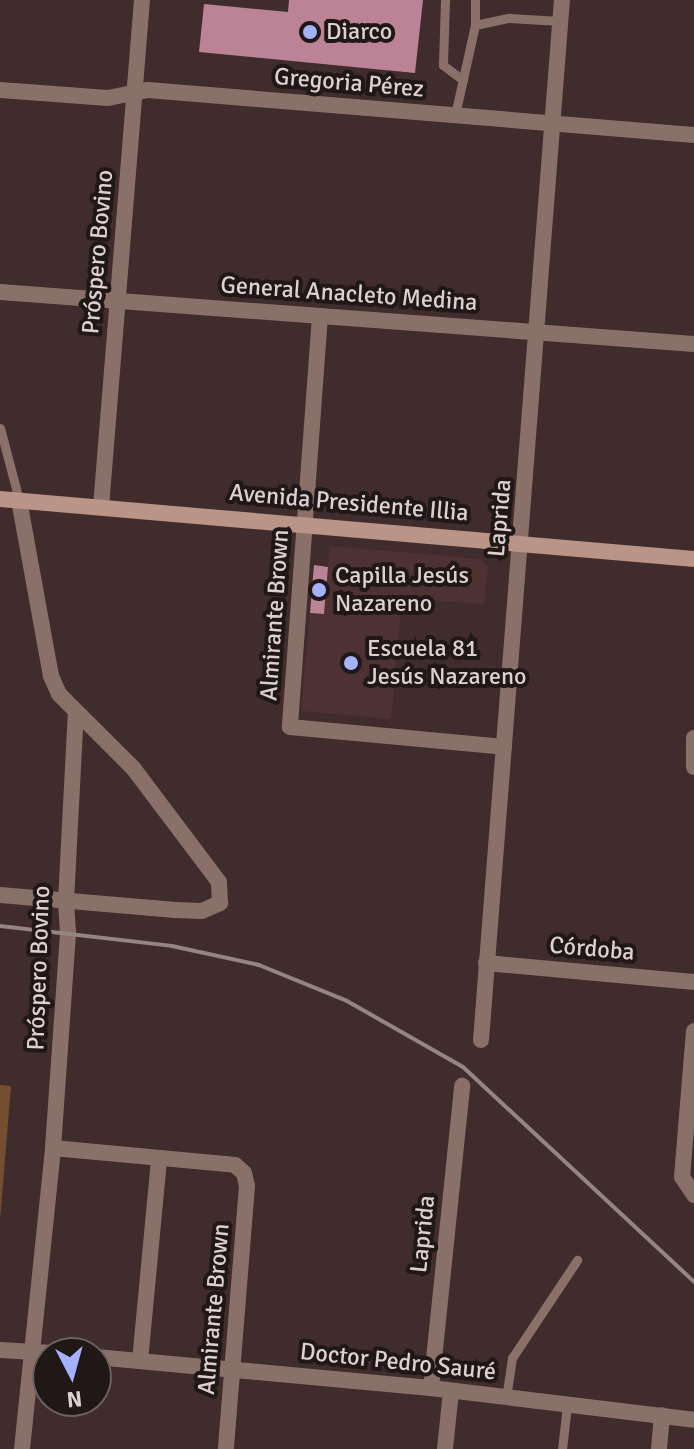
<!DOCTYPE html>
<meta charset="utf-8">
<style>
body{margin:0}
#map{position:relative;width:694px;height:1449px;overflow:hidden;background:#402c2c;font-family:Signika,sans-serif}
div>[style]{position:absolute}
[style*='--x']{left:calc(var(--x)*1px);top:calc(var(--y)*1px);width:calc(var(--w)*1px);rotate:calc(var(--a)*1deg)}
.built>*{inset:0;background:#4e3233}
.green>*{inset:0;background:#744e30}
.building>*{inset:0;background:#bb8395}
.service>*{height:9px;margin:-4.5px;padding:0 4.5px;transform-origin:4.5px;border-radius:4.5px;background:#897169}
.minor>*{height:16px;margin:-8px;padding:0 8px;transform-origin:8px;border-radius:8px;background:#897169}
.secondary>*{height:16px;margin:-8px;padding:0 8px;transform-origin:8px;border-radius:8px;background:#ba9487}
.rail>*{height:4px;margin:-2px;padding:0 2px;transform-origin:2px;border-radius:2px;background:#948484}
.dots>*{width:22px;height:22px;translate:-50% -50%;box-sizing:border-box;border:4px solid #201717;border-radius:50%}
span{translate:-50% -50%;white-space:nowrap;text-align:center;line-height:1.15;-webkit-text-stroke:8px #201717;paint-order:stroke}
.poi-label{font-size:24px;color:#ded0d0}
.left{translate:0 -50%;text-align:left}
.street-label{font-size:24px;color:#ded0d0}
.north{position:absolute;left:32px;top:1337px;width:80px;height:80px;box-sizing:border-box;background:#201717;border:2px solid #6c6161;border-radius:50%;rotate:174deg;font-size:22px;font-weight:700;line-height:32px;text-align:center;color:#ded0d0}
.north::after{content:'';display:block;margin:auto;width:28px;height:36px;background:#a6b1fc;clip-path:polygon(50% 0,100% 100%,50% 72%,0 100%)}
</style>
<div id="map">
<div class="built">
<div style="clip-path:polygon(330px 546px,481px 559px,488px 567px,484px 604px,402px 598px,391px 719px,301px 711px,310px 613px,324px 614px)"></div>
</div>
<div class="green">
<div style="clip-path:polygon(0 1085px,11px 1086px,0 1220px)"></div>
</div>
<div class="building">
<div style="clip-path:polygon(289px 0,423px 0,415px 73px,199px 52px,204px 4px,288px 12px)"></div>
<div style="clip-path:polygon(314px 565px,328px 567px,324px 614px,310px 613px)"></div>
</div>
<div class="service">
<div style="--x:445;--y:0;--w:65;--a:91.8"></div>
<div style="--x:443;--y:65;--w:25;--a:37"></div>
<div style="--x:475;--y:25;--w:35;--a:-12"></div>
<div style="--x:509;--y:18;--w:51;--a:3.4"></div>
<div style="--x:455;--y:115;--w:92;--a:-77.5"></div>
<div style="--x:475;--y:25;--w:25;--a:-90"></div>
<div style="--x:0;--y:428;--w:74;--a:75.2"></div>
<div style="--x:506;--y:1398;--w:40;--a:-81.5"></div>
<div style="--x:512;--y:1358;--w:118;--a:-56.4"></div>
<div style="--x:562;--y:1449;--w:43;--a:-83.4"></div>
</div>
<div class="minor">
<div style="--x:0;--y:90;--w:108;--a:4.2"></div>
<div style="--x:108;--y:98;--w:41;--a:-11.3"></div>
<div style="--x:148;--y:90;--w:548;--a:4.71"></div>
<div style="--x:0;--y:292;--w:696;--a:4.29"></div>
<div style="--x:320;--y:316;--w:412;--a:94.2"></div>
<div style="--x:290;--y:727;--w:215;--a:5.3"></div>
<div style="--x:101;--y:507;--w:509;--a:-85.38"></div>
<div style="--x:694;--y:738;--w:29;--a:90"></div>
<div style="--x:0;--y:895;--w:176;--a:4.9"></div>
<div style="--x:175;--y:910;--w:27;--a:2"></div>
<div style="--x:202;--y:911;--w:20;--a:-24"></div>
<div style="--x:220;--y:903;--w:21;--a:-93"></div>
<div style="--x:219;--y:882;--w:141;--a:-127"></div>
<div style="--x:134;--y:769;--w:106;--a:-135"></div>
<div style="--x:59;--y:694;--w:20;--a:-114"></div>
<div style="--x:51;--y:676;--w:179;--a:-100.3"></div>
<div style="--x:486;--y:963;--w:209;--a:5.2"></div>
<div style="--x:694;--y:1031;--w:146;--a:94.7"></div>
<div style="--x:682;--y:1177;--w:22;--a:56"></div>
<div style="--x:481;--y:1040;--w:1043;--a:-85.55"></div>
<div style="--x:53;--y:1148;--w:183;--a:5.3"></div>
<div style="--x:235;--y:1165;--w:12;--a:42"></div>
<div style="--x:244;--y:1173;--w:13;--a:77"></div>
<div style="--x:247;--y:1186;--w:264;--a:94.6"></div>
<div style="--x:0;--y:1350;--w:51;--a:3.4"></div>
<div style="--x:96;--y:1357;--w:336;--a:5.3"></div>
<div style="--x:431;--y:1388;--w:265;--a:6.9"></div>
<div style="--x:140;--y:1361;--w:203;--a:-84.6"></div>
<div style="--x:431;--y:1388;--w:304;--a:-84.1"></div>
<div style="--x:22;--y:1449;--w:303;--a:-84.1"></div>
<div style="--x:53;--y:1148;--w:217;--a:-86"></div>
<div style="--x:68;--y:932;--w:31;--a:-94"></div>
<div style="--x:66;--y:901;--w:189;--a:-87"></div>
<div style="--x:445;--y:1449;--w:58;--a:-84.1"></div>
<div style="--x:659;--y:1449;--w:34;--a:-85"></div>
</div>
<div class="secondary">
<div style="--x:0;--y:499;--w:697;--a:4.94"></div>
</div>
<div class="rail">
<div style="--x:0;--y:926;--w:173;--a:6.6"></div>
<div style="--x:172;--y:946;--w:89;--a:12.3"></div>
<div style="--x:259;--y:965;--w:95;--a:22.2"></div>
<div style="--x:347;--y:1001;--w:133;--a:29.6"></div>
<div style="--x:463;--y:1067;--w:316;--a:42.9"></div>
</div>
<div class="dots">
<div style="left:310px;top:32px;background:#a6b1fc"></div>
<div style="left:319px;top:590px;background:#a6b1fc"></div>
<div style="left:351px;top:663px;background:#a6b1fc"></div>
</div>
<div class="poi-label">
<span class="left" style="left:326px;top:32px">Diarco</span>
<span class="left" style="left:335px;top:590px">Capilla Jesús<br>Nazareno</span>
<span class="left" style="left:367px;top:663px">Escuela 81<br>Jesús Nazareno</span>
</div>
<div class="street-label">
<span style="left:349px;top:83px;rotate:5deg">Gregoria Pérez</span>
<span style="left:98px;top:252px;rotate:-85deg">Próspero Bovino</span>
<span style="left:349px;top:294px;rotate:4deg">General Anacleto Medina</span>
<span style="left:349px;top:503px;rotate:5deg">Avenida Presidente Illia</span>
<span style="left:500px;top:518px;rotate:-85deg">Laprida</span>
<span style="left:275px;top:615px;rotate:-86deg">Almirante Brown</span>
<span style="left:592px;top:949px;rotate:5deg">Córdoba</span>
<span style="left:39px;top:968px;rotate:-88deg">Próspero Bovino</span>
<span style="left:423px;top:1234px;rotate:-84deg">Laprida</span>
<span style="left:214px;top:1309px;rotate:-85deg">Almirante Brown</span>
<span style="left:398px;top:1362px;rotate:6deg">Doctor Pedro Sauré</span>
</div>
<div class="north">N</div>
</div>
